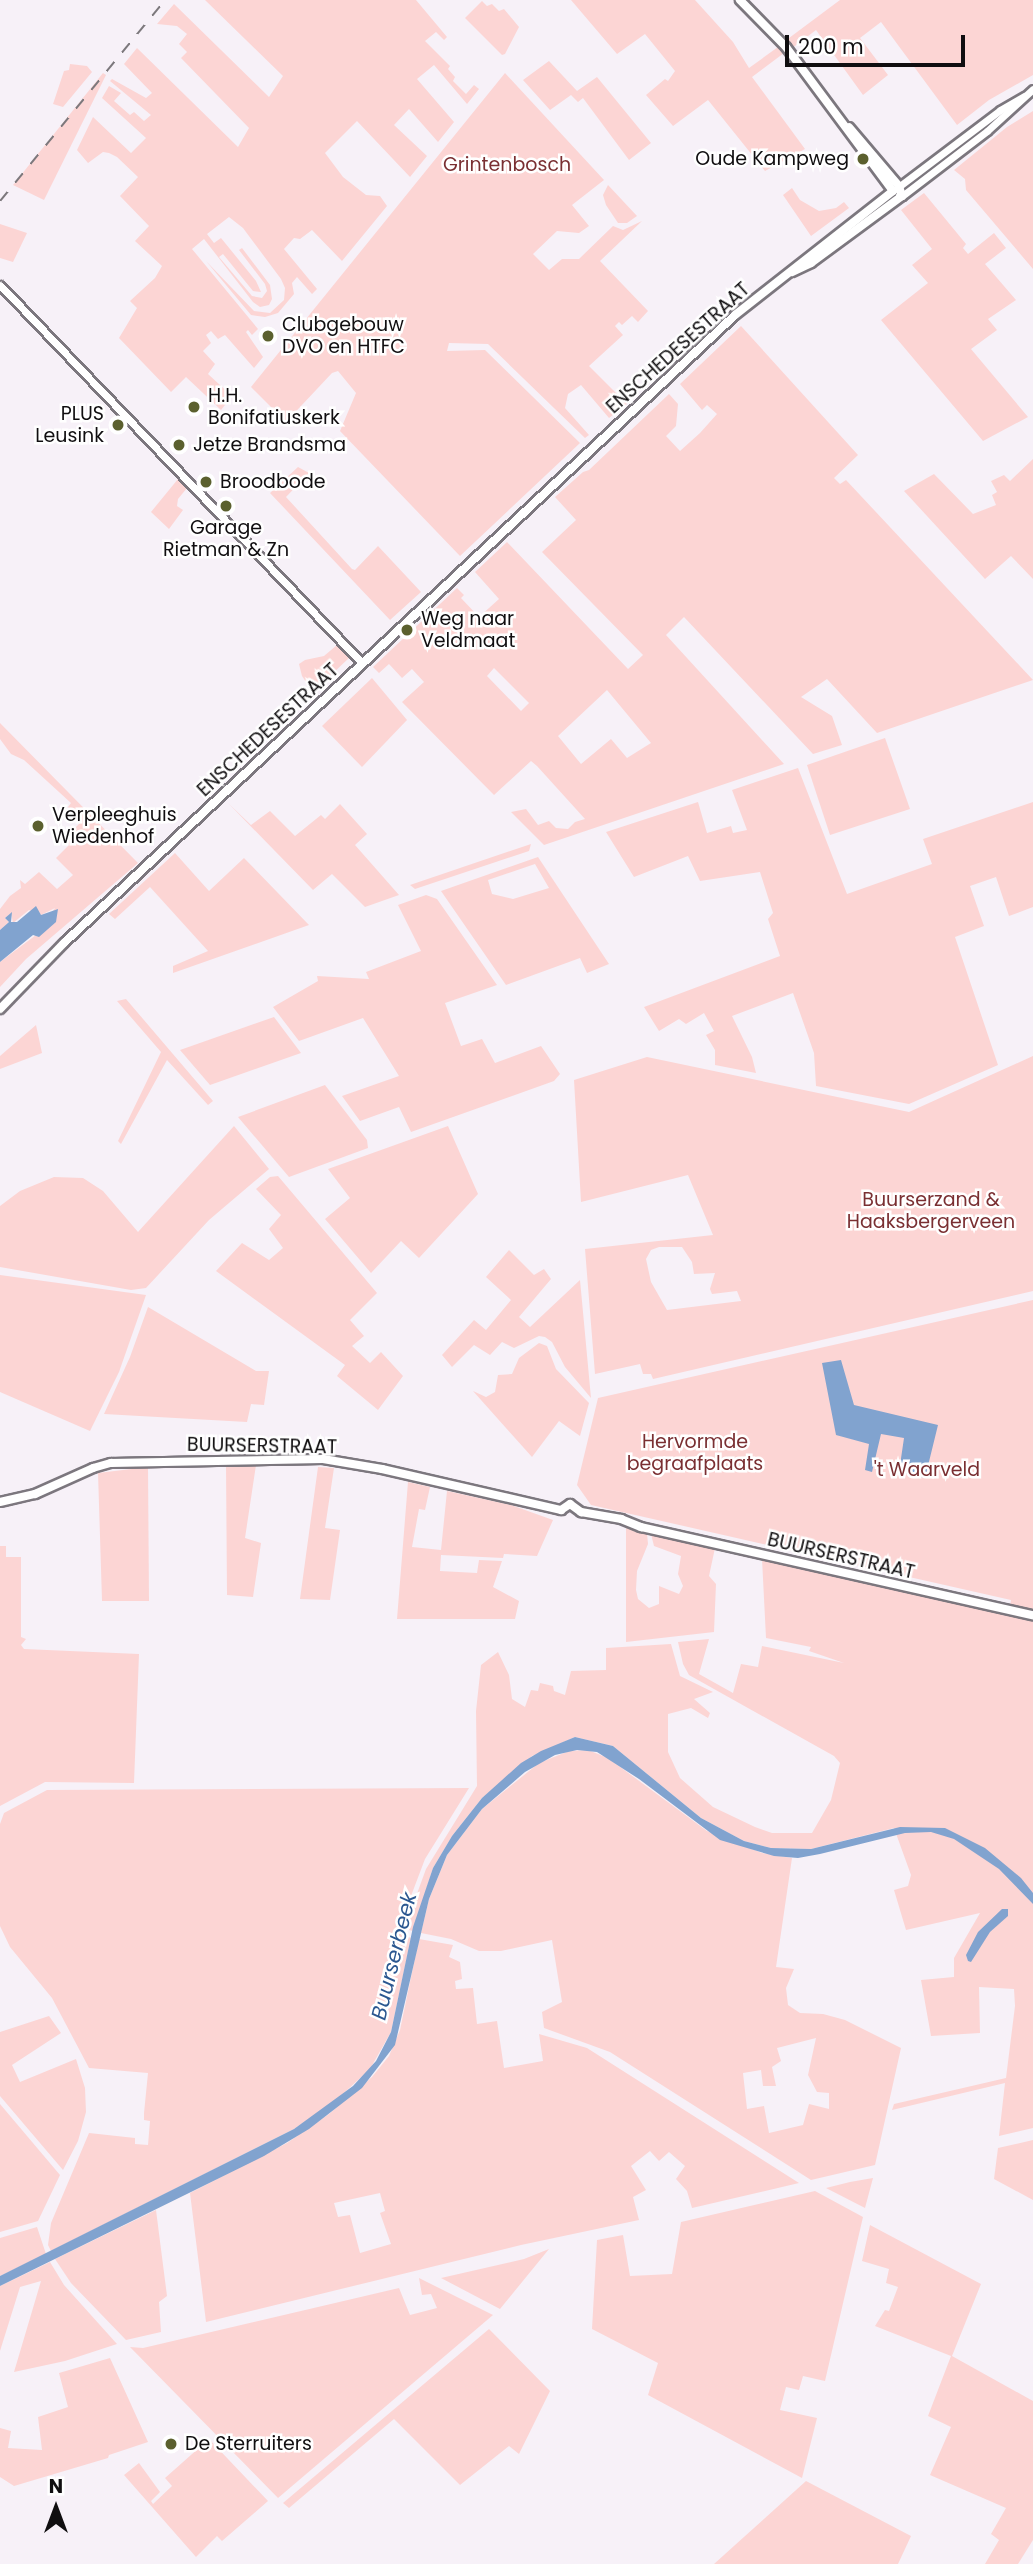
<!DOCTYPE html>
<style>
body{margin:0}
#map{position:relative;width:1033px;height:2564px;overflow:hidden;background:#f7f1f8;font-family:Poppins,sans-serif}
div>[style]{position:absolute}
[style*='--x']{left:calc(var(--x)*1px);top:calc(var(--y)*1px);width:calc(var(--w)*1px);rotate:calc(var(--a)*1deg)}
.green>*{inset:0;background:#fcd5d4}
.water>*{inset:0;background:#81a3cf}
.roads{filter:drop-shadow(2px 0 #7c777e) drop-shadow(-2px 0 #7c777e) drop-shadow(0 2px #7c777e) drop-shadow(0 -2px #7c777e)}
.tertiary>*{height:7px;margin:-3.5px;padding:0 3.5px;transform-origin:3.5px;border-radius:3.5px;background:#fff}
.secondary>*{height:8px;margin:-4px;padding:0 4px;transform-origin:4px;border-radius:4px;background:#fff}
.rail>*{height:2px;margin-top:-1px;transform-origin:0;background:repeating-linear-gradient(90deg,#7c787c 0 12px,transparent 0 24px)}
.dots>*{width:19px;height:19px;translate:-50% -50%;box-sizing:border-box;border:4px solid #fff;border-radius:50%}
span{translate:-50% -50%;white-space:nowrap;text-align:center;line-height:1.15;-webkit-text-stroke:5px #fff;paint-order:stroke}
.poi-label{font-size:19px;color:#100e10}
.right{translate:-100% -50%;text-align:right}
.left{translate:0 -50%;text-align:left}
.park-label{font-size:19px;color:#7a2f32}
.street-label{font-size:19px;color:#100e10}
.water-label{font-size:21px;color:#2b5790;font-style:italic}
.north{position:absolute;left:21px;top:2473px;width:70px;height:70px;-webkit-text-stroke:5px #fff;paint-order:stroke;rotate:0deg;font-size:19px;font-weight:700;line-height:28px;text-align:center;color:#100e10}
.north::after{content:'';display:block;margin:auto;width:24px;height:32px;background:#100e10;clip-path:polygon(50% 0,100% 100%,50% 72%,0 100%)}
.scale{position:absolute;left:785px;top:35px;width:180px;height:32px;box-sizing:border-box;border:4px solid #100e10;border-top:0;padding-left:9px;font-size:21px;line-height:24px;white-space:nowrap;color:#100e10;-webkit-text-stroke:5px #fff;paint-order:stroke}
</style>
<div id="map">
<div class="green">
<div style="clip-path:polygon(205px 0,416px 0,447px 37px,444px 40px,436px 32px,425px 41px,450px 66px,448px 69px,455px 77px,453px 81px,466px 94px,474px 85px,479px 89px,467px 104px,434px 65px,417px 79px,454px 122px,438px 142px,409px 109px,394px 125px,427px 156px,410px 177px,357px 121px,325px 153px,343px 177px,366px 195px,380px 196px,387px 206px,342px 261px,312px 230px,300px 239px,294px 238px,284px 249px,317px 289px,312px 294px,297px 277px,292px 283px,294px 294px,278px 313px,265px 317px,251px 315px,206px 261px,254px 311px,270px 313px,284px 300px,285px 288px,281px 279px,243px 228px,229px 217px,207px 234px,214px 243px,221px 238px,256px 281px,261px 292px,253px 291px,223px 254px,219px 257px,252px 296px,262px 298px,267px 291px,265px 284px,239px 250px,242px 248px,270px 285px,272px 299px,269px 305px,260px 307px,253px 302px,204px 239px,192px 249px,258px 329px,252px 335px,248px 330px,246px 332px,263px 357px,254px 368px,225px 335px,218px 339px,211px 331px,206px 335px,211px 343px,203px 351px,215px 364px,208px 374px,232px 396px,221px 410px,186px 377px,171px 392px,119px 338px,137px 308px,130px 301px,155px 278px,162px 266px,135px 241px,149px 226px,120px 196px,138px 177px,117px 157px,109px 153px,103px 152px,88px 163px,77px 150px,93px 117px,131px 153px,146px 138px,102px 98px,109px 86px,121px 93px,114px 101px,130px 115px,134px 112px,144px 121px,151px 115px,110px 81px,112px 79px,146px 98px,152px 93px,124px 64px,137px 48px,238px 147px,249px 128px,181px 58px,187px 52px,179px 44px,187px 34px,177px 26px,157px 24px,174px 4px,269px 97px,283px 76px)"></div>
<div style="clip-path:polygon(571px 0,695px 0,733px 42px,749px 68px,778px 47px,784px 53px,752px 77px,805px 149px,765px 171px,708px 100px,673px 126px,646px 95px,665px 79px,668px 81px,675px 71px,645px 34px,617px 54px)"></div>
<div style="clip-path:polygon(840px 0,1033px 0,1033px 75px,989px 100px,957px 125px,881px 22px,860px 38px,888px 75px,863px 95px,816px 30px,791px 49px,785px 41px)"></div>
<div style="clip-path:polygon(482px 1px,487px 6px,492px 4px,499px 11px,504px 9px,519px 27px,505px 54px,502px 55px,465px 18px)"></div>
<div style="clip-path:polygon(549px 61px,577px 91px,597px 77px,651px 143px,629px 160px,583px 98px,578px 102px,571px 95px,550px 110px,523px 80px)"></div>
<div style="clip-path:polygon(70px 64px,87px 66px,92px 72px,63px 107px,53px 104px,64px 71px,69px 70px)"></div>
<div style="clip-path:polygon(103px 73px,106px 75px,44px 200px,13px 185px)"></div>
<div style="clip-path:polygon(505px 73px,604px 180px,572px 205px,589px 226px,579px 233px,557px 231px,533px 254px,549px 270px,562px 259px,579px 259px,613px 226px,623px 230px,642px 221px,600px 261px,648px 311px,638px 322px,632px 316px,622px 325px,619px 322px,615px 326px,623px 335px,589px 366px,627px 404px,609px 418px,581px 385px,568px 394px,565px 408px,589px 435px,585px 438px,488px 344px,449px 343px,447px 351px,485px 350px,580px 443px,460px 556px,340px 431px,356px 393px,338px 371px,332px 373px,286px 422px,251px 387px)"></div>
<div style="clip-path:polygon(1033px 111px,1033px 269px,966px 190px,965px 179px,954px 170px,1007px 127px)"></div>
<div style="clip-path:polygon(608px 185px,637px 216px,627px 223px,618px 223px,606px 205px,603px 195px)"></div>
<div style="clip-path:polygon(792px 188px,800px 200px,819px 211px,836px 208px,844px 202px,849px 208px,811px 236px,783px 195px)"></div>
<div style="clip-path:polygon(924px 193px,966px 244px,963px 248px,968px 254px,994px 233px,1006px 248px,985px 264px,1016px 300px,988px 319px,997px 330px,971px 349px,1028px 417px,983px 441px,881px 320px,928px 283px,912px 265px,932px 249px,901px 210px)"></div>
<div style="clip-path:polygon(0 224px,27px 233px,13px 262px,0 258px)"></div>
<div style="clip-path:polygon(evenodd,741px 326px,858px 455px,834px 478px,840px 484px,846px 480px,1033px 680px,877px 733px,827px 679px,801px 697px,832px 716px,842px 745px,813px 754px,684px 617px,666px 635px,784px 764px,544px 845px,511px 812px,526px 809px,538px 825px,549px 821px,556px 828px,568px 829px,575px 822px,585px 819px,537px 766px,531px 761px,494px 795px,402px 702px,424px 682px,412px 669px,402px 678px,389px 664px,379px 673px,373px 667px,457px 588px,464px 595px,461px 598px,479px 617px,499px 599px,475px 572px,507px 542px,628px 669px,643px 655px,542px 552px,576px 520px,555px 497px,583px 472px,589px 470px,669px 394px,678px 404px,676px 426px,666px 436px,680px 451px,700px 433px,717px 414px,707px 405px,702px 410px,680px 384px,741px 326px,494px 668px,529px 703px,521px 711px,487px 676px,494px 668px,741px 326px,607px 690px,651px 743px,627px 758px,611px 739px,581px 764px,558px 736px,607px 690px)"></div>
<div style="clip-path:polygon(1033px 459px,1033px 579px,1011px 556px,985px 579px,904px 491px,934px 474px,973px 514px,996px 505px,992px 495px,997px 492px,991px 481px,1004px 475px,1010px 481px)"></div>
<div style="clip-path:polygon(298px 467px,309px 473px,286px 497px,352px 569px,355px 570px,378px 546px,421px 592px,390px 620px,270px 493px)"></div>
<div style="clip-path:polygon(178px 479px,187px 488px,178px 499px,177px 506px,183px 510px,169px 529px,151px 512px)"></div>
<div style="clip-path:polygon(337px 645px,349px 658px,313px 692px,302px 676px,299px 664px,305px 660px,324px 656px)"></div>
<div style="clip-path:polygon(372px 678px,407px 720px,362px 767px,322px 726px)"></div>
<div style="clip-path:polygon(0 723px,138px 863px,26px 959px,0 987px,0 962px,36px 935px,55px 908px,41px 915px,29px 910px,13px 923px,11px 913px,5px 918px,9px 922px,0 930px,0 909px,10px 896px,21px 888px,20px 880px,25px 884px,39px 872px,57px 889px,73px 875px,56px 858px,69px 845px,64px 839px,81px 822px,68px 807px,71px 803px,24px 760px,11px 754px,0 739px)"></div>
<div style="clip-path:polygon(885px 738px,910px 809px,830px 835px,807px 765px)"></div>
<div style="clip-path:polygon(798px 768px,847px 894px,932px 864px,923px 839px,1033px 802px,1033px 907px,1009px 916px,996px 877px,970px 886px,984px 926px,955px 937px,998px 1065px,909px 1104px,816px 1086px,814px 1053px,793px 993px,732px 1016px,752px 1057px,756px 1073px,715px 1065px,715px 1050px,706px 1035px,714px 1031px,704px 1013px,686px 1024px,679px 1019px,659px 1031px,644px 1007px,780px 956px,768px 919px,773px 913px,760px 872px,700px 881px,688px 856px,634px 877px,606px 832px,698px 802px,707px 833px,731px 826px,733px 833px,747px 830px,732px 790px)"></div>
<div style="clip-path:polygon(228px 803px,251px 825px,270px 811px,295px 836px,321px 815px,325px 819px,340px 804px,367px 834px,355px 845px,399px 895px,365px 907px,332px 874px,313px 890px)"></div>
<div style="clip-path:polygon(531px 844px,529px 851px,415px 889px,410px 885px)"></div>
<div style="clip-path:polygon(175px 853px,209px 891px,244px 858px,309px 925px,173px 973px,173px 966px,208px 951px,150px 887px,115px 919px,109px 914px)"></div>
<div style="clip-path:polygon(evenodd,538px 857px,609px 964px,587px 973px,580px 958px,506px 985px,441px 891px,538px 857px,535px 864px,549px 888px,513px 899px,492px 894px,488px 880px,535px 864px)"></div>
<div style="clip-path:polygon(426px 895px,437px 899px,497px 985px,445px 1003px,461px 1046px,482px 1039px,495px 1063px,541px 1046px,560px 1074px,554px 1081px,411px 1132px,399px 1107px,360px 1121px,342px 1096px,399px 1076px,363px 1018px,299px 1041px,273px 1007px,318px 981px,317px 976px,369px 979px,366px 972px,421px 951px,398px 905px)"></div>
<div style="clip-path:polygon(126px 999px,213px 1101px,208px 1105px,167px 1060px,121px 1144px,118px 1141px,161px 1052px,117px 1001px)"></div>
<div style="clip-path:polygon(274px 1017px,301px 1053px,210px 1085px,180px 1050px)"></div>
<div style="clip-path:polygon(36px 1025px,42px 1053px,0 1069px,0 1056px)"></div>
<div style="clip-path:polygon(evenodd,1033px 1056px,1033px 1291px,653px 1379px,651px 1374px,643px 1374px,640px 1364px,595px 1374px,585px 1249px,713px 1235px,688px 1175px,581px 1202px,574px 1080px,647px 1057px,909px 1112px,1033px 1056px,659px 1247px,682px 1247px,692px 1262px,694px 1274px,715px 1273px,710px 1289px,712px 1294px,737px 1291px,741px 1301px,667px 1310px,651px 1282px,646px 1259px,651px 1250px,659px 1247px)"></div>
<div style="clip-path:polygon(325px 1085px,367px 1140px,368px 1148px,289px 1177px,238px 1117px)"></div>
<div style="clip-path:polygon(234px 1126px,269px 1169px,209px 1220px,146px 1288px,131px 1290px,0 1267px,0 1206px,20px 1191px,54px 1177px,83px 1178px,103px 1191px,138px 1232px)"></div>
<div style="clip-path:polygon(448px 1126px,478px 1194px,419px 1258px,401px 1241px,371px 1273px,325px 1219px,350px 1198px,328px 1169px)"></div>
<div style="clip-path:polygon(278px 1176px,377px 1293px,350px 1320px,364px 1336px,352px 1346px,370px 1363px,381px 1352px,403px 1376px,378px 1410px,337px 1376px,345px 1365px,216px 1271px,242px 1243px,269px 1260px,283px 1248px,269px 1229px,281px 1215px,256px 1189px,270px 1177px)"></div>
<div style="clip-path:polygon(509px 1250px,534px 1275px,544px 1269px,551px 1279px,519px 1317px,530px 1327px,580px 1280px,591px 1398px,565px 1367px,552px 1342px,545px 1337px,539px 1336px,514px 1348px,502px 1342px,490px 1355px,474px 1345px,452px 1367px,442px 1355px,474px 1320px,486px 1330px,511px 1300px,486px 1277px)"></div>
<div style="clip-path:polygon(0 1275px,146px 1295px,119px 1372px,90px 1431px,0 1392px)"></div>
<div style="clip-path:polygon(1033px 1300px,1033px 2128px,999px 2136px,1005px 2083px,892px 2110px,894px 2104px,1006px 2078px,1015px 2006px,1014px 1989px,979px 1987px,980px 2033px,931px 2036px,921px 1980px,954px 1977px,954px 1958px,980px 1913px,906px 1930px,894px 1890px,908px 1886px,911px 1875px,894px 1828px,811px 1849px,771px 1848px,744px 1841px,701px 1818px,613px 1746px,575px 1737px,532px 1756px,482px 1798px,452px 1836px,433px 1868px,413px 1931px,409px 1930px,407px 1921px,426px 1869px,477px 1786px,476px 1711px,481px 1665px,498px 1652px,509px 1675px,512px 1699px,525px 1707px,531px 1690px,538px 1691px,540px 1683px,553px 1686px,554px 1691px,565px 1695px,571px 1671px,606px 1670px,606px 1648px,671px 1644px,680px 1676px,713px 1692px,694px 1699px,710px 1713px,708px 1718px,691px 1708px,668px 1714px,668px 1752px,680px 1778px,713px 1807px,755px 1827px,772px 1833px,812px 1833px,831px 1800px,840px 1763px,834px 1756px,689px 1675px,683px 1664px,678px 1642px,709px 1639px,699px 1674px,733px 1693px,741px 1664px,758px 1667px,762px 1646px,844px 1663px,809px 1651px,811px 1647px,766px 1638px,762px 1559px,1009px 1613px,1011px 1600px,591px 1505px,577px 1485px,598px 1398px)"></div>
<div style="clip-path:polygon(148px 1307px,256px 1371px,269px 1371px,264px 1405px,251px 1404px,247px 1422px,104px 1414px,130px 1357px)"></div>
<div style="clip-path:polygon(539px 1343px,547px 1346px,556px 1369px,589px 1403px,580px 1436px,559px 1421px,532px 1457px,473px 1391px,486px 1397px,495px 1392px,498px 1375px,512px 1374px,519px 1358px)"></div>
<div style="clip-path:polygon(226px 1465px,256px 1465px,245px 1538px,261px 1543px,253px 1597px,227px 1595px)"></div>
<div style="clip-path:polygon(148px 1467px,149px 1601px,102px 1601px,98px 1473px)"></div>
<div style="clip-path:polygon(318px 1467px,334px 1468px,325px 1528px,340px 1530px,330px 1600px,300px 1599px)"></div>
<div style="clip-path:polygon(408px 1482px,430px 1487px,425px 1510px,419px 1509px,412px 1547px,441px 1550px,447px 1491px,511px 1505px,553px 1520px,537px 1556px,504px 1554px,503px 1558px,441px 1555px,440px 1571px,477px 1573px,479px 1560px,502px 1561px,493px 1587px,519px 1601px,515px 1619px,397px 1619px)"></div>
<div style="clip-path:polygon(626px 1528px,647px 1533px,648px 1544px,637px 1571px,636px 1590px,638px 1599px,649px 1608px,659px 1604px,659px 1586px,679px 1594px,683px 1586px,678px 1574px,681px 1556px,654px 1546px,651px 1534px,715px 1548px,709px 1576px,716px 1584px,714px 1632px,626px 1642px)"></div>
<div style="clip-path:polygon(0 1546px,6px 1546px,6px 1557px,21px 1557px,21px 1637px,26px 1639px,21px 1645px,24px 1649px,139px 1654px,134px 1783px,45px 1782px,0 1806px)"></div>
<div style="clip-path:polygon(evenodd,588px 1750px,608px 1758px,707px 1831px,762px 1853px,792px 1858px,776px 1967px,794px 1969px,786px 1988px,788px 2005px,800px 2013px,823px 2014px,845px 2020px,901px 2048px,875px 2165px,811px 2180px,610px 2052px,544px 2028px,542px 2012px,562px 2002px,552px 1940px,501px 1951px,479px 1951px,451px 1939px,421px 1933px,429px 1899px,447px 1855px,482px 1809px,539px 1763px,569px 1751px,588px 1750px,816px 2038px,808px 2075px,817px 2092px,829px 2093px,829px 2109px,809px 2104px,803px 2125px,769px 2133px,764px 2106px,747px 2109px,743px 2073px,761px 2070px,763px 2086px,776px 2086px,772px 2067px,781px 2061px,777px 2048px,816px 2038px)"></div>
<div style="clip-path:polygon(469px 1788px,425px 1859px,400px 1925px,406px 1936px,411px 1938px,391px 2032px,370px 2069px,333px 2103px,294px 2129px,51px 2251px,48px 2245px,51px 2223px,89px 2133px,135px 2138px,135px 2144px,148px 2145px,150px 2121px,144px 2120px,144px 2113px,148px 2073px,89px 2068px,52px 1998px,10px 1947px,0 1926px,0 1824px,4px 1813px,47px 1790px)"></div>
<div style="clip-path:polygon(evenodd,419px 1939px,453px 1945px,449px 1957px,460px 1962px,462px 1979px,455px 1981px,456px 1989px,473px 1988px,477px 2024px,497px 2021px,504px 2068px,543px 2061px,539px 2034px,587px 2048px,799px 2183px,692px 2208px,687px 2191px,676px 2179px,685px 2166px,669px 2152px,659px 2161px,650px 2151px,631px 2166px,646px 2190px,633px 2197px,639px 2220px,521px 2245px,206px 2322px,190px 2193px,287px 2143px,329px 2114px,372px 2077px,389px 2056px,400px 2030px,419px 1939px,380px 2193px,385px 2211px,380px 2213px,391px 2244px,360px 2253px,350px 2215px,338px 2217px,334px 2203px,380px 2193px)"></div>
<div style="clip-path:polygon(49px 2016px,61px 2033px,12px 2065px,20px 2082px,76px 2059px,85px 2088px,86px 2112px,78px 2141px,63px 2170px,0 2096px,0 2032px)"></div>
<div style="clip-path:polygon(0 2104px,60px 2175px,38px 2221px,0 2232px)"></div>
<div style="clip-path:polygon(1033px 2140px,1033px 2200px,994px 2179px,998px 2148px)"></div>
<div style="clip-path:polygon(873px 2178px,865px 2208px,826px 2188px,850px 2182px)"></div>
<div style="clip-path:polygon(815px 2191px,863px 2217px,825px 2381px,803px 2376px,799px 2390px,786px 2387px,780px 2410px,817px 2418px,802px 2478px,648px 2395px,658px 2363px,592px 2329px,597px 2240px,623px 2235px,630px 2276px,672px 2274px,681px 2222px)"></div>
<div style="clip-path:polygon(156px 2210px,167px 2296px,159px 2302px,161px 2332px,126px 2340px,71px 2283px,55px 2259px)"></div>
<div style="clip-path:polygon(870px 2225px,981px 2284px,952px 2356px,1033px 2401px,1033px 2540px,1018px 2564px,985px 2564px,999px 2540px,991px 2534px,1006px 2508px,930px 2475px,951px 2427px,928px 2416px,951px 2356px,875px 2326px,885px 2310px,889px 2311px,898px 2287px,886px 2283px,889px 2269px,862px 2261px)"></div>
<div style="clip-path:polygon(37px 2227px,46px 2254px,0 2276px,0 2238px)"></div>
<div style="clip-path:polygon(549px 2249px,500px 2309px,441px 2278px,524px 2259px)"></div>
<div style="clip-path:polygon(50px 2262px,64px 2285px,117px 2344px,65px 2361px,14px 2372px,41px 2281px,20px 2287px,0 2351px,0 2286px)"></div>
<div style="clip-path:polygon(419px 2278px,493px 2315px,278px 2498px,130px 2347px,143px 2348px,399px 2288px,410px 2315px,437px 2308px,431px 2294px,422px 2295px)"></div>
<div style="clip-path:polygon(489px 2329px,550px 2391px,519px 2454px,509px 2446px,460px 2485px,394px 2419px,289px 2508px,283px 2503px)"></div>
<div style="clip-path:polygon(110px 2358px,148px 2442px,109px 2455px,108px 2458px,14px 2486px,0 2477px,0 2428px,11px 2431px,8px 2448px,42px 2450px,38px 2417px,68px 2407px,59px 2373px)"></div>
<div style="clip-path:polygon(209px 2439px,268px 2501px,222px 2541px,217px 2536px,196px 2557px,124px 2475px,139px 2463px,160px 2492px,151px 2501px,153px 2504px,172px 2486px,165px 2478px)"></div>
<div style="clip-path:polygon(806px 2481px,911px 2536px,898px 2564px,714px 2564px)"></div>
</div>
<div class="water">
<div style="clip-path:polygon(36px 906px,41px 915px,58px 909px,56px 922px,39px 937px,33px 935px,0 962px,0 930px,9px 922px,5px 918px,12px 912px,11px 922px,17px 922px)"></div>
<div style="clip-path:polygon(841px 1360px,854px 1405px,938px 1425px,925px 1478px,899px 1472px,904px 1438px,881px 1434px,872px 1472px,865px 1470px,869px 1444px,836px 1435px,822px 1363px)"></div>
<div style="clip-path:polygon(575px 1737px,613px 1746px,701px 1818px,744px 1841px,771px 1848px,811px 1849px,900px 1827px,945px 1828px,985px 1848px,1021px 1878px,1033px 1893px,1033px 1904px,999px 1869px,954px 1839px,931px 1832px,905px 1833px,820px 1854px,798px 1858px,774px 1856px,720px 1840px,639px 1779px,597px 1752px,577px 1750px,555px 1755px,525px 1772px,482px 1809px,447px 1855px,429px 1899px,395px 2045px,362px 2088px,309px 2129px,264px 2156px,0 2286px,0 2276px,294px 2129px,353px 2086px,376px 2061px,391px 2032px,413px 1927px,433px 1868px,452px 1836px,482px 1798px,521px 1763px,541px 1751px)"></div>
<div style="clip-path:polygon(1002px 1909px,1008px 1909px,1008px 1916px,990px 1932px,971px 1962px,968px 1961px,966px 1955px,978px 1932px)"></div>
</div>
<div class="roads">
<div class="tertiary">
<div style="--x:897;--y:188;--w:129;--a:-37.1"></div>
<div style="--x:1000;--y:110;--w:28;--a:-30"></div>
<div style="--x:899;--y:195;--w:3;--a:18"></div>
<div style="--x:902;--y:196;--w:107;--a:-37.4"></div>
<div style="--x:987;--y:131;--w:62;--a:-42.4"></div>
<div style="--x:0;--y:285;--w:523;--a:46.24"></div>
</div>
<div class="secondary">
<div style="--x:792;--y:272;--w:21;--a:-25"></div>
<div style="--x:811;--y:263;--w:113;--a:-36.4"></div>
<div style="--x:902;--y:196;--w:10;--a:-107"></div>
<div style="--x:899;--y:186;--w:77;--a:-130.3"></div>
<div style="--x:0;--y:1009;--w:92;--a:-45.9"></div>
<div style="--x:64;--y:943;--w:919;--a:-43.1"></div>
<div style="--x:735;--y:315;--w:201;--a:-38.1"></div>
<div style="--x:893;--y:191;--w:179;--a:-126.6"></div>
<div style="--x:786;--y:47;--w:66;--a:-134.4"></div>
<div style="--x:0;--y:1502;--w:36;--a:-13"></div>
<div style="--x:35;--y:1494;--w:64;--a:-24.1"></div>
<div style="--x:93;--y:1468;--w:19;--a:-16"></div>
<div style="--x:111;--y:1463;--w:212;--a:-1.1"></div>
<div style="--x:323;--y:1459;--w:60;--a:9.6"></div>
<div style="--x:382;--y:1469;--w:184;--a:12.9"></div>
<div style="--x:561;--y:1510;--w:11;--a:-34"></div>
<div style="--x:570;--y:1504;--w:14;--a:36"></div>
<div style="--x:581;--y:1512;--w:41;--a:9.9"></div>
<div style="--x:621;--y:1519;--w:22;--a:22"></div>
<div style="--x:641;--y:1527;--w:402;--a:12.7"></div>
</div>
</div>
<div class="rail">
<div style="--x:0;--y:201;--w:260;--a:-50.6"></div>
</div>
<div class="dots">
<div style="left:863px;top:159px;background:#5b602e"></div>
<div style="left:268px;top:336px;background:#5b602e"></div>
<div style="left:194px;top:407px;background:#5b602e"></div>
<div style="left:118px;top:425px;background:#5b602e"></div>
<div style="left:179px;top:445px;background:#5b602e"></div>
<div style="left:206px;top:482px;background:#5b602e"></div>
<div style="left:226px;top:506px;background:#5b602e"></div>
<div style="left:407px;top:630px;background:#5b602e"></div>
<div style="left:38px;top:826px;background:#5b602e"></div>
<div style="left:171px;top:2444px;background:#5b602e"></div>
</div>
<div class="poi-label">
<span class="right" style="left:849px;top:159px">Oude Kampweg</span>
<span class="left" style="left:282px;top:336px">Clubgebouw<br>DVO en HTFC</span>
<span class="left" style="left:208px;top:407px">H.H.<br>Bonifatiuskerk</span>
<span class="right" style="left:104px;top:425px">PLUS<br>Leusink</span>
<span class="left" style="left:193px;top:445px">Jetze Brandsma</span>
<span class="left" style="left:220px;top:482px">Broodbode</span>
<span style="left:226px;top:539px">Garage<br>Rietman &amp; Zn</span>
<span class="left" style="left:421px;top:630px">Weg naar<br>Veldmaat</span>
<span class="left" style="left:52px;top:826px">Verpleeghuis<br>Wiedenhof</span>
<span class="left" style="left:185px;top:2444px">De Sterruiters</span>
</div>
<div class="park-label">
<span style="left:507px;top:165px">Grintenbosch</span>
<span style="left:931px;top:1211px">Buurserzand &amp;<br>Haaksbergerveen</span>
<span style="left:695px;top:1453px">Hervormde<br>begraafplaats</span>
<span style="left:927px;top:1470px">'t Waarveld</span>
</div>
<div class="street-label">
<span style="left:678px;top:348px;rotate:-42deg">ENSCHEDESESTRAAT</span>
<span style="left:268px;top:730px;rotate:-43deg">ENSCHEDESESTRAAT</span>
<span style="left:262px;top:1446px;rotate:1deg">BUURSERSTRAAT</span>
<span style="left:841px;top:1556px;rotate:13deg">BUURSERSTRAAT</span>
</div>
<div class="water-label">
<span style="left:394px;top:1956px;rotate:-76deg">Buurserbeek</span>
</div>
<div class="north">N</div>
<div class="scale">200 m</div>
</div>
